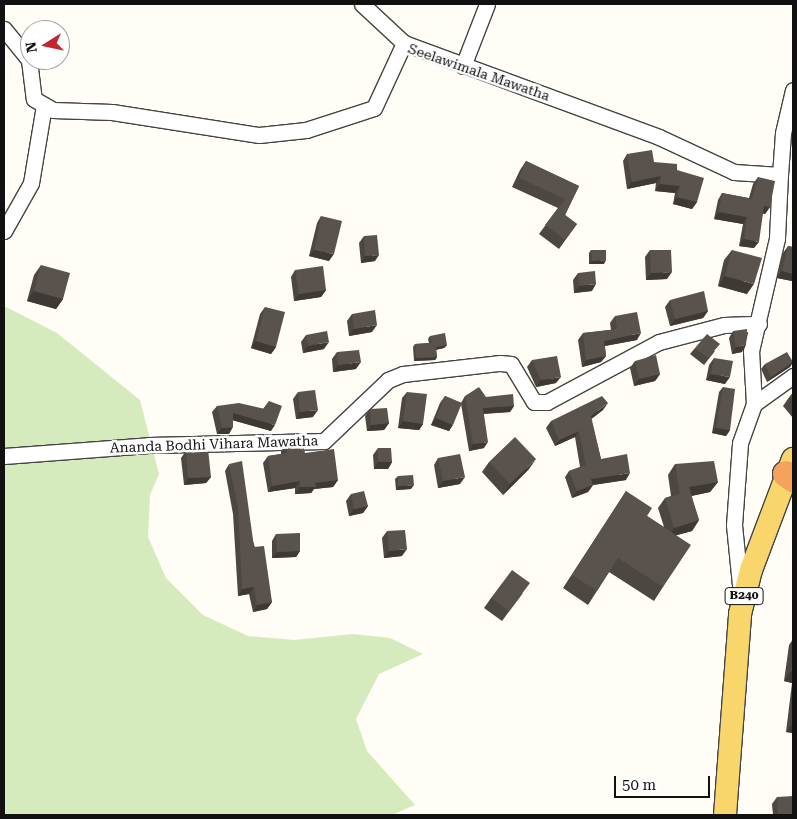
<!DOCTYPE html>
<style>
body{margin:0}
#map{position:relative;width:797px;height:819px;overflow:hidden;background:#fffdf5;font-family:"Roboto Serif",serif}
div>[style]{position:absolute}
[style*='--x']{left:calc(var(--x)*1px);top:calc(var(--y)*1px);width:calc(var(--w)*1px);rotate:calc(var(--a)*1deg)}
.green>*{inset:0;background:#d5ebbd}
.roads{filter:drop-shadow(1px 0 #444) drop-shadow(-1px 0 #444) drop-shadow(0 1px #444) drop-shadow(0 -1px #444)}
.minor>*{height:15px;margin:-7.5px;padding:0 7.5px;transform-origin:7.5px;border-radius:7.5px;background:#fff}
.primary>*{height:22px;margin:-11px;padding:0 11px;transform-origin:11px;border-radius:11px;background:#f9d66b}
.motorway>*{height:26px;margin:-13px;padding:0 13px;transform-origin:13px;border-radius:13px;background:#f5a25d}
.wall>*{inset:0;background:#4d4742}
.shaded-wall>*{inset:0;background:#3f3936}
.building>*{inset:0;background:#5a524d}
span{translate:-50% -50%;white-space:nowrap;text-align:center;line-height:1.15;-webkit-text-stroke:5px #fff;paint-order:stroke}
.shield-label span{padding:1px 4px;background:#fff;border:1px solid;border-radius:4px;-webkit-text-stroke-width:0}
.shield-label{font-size:12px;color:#111;font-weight:700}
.street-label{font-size:14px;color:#111}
.frame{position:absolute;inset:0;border:5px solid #111;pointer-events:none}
.north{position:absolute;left:20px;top:20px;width:50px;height:50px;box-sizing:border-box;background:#fff;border:1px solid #a0a0a0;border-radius:50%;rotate:260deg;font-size:14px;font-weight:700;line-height:20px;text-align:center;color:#111}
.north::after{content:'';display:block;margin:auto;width:18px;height:22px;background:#c4262e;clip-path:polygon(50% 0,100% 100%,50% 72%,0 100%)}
.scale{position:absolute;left:614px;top:776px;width:96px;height:22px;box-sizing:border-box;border:2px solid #111;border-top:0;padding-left:6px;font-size:15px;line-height:18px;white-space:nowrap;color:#111;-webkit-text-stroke:4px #fff;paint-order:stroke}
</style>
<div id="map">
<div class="green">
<div style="clip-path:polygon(4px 306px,57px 333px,140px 400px,159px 474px,150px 495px,148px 537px,166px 578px,203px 615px,248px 636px,294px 640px,353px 634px,390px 638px,423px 654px,379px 674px,356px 719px,367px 751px,415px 805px,392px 815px,4px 815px)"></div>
</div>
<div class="roads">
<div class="minor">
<div style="--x:362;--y:4;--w:57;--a:42.9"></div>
<div style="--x:4;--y:29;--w:40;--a:51"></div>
<div style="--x:29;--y:60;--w:39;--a:83"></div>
<div style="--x:34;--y:99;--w:22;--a:30"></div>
<div style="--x:53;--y:110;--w:59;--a:1.9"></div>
<div style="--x:112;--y:112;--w:149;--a:8.9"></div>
<div style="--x:259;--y:135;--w:47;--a:-6.1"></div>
<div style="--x:306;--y:130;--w:71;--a:-17.9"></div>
<div style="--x:374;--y:108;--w:72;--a:-65.2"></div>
<div style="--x:404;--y:43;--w:272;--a:20.2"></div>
<div style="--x:659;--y:137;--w:83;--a:25"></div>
<div style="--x:734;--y:172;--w:46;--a:3.7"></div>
<div style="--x:780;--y:175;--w:42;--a:-85.9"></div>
<div style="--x:783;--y:133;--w:44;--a:-76.9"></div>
<div style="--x:463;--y:66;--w:66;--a:-68.8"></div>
<div style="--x:4;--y:231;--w:55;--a:-60.6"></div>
<div style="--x:31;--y:183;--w:79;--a:-80.5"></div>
<div style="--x:754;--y:404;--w:53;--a:-93.2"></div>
<div style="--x:751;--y:351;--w:116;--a:-77"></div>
<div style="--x:777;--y:238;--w:63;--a:-87.3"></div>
<div style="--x:4;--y:456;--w:145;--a:-4.3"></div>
<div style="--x:149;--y:445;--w:175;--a:-1.3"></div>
<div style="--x:324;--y:441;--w:88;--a:-43.6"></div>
<div style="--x:388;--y:380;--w:16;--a:-22"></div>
<div style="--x:403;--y:374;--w:98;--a:-6.5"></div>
<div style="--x:500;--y:363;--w:11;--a:5"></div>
<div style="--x:511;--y:364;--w:44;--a:58.8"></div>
<div style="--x:534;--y:402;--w:13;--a:0"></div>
<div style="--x:547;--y:402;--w:127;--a:-28.2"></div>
<div style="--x:659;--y:342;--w:67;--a:-14.7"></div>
<div style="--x:724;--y:325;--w:35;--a:-2"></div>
<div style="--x:741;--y:595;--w:70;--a:-95.7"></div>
<div style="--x:734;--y:525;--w:82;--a:-85.8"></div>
<div style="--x:740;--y:443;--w:41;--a:-70.3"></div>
<div style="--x:754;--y:404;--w:48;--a:-35.7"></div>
</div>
<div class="primary">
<div style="--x:725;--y:815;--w:202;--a:-85.7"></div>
<div style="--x:740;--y:614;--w:45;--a:-76"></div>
<div style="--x:751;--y:570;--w:119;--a:-69.3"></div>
</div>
<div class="motorway">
<div style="--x:786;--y:474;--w:9;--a:36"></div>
</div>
</div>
<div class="wall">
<div style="clip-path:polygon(627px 154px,677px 170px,697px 202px,692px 209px,673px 204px,675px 193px,655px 191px,656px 183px,627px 189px,623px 161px)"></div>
<div style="clip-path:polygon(526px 161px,579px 186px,565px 215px,577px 224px,559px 249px,539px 234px,558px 208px,512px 187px,520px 170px)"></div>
<div style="clip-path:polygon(758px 177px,770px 207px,765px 214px,763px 213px,754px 248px,739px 246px,743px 224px,714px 219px,718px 200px,722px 193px,749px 198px,753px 184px)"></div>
<div style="clip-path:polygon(321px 216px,329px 261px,309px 256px,317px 223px)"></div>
<div style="clip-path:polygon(364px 236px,375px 261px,361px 263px,359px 243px)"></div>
<div style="clip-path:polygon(788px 246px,793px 247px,793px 280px,792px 281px,777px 278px,783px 253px)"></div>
<div style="clip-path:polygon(591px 250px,604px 264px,589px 264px,589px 253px)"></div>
<div style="clip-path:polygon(650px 250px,667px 279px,646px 280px,645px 257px)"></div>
<div style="clip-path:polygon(732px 250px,747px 294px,718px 286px,724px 260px)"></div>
<div style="clip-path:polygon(41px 265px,63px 299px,56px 309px,27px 301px,34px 275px)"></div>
<div style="clip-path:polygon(295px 270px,326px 290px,321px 297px,294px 301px,291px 277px)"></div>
<div style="clip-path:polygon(578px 273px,592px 291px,574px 293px,573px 280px)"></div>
<div style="clip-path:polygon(670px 300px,708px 311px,703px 318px,670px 326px,665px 307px)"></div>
<div style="clip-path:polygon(265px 307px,276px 347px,271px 354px,251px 348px,260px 314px)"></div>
<div style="clip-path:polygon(352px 314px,372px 332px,349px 336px,347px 321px)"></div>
<div style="clip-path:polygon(615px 316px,637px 340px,605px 346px,606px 356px,601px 362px,582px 367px,578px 340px,583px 333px,611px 330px,610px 323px)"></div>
<div style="clip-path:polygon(733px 331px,742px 352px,732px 354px,729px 338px)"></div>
<div style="clip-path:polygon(306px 335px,324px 349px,303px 353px,301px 342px)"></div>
<div style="clip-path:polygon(430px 336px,447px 345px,444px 348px,436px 350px,437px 357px,435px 360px,414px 361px,413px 347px,415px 344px,429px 343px,428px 339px)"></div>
<div style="clip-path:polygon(695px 348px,715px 351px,704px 365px,690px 354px)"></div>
<div style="clip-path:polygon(337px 352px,356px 369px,333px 372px,332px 359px)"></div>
<div style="clip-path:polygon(714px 358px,725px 384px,706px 380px,709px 365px)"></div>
<div style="clip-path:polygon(532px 360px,556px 383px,536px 387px,527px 367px)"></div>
<div style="clip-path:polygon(635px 361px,660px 374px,655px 381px,634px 386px,630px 368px)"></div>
<div style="clip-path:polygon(793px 362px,790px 367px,767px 382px,761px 369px,765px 364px)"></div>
<div style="clip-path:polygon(723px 387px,730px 430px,726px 436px,712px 433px,719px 392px)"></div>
<div style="clip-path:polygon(298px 392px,313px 417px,296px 419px,293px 399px)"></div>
<div style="clip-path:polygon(407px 392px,423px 424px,419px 430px,398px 428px,402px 398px)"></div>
<div style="clip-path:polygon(793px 393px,793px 418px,783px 406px,790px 396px)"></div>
<div style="clip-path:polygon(445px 396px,461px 403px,465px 396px,486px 397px,514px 406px,510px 412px,484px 414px,484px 448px,469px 451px,461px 404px,449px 431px,431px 425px,440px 403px)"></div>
<div style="clip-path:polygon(269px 401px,271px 431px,233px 420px,229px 434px,217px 434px,212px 412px,217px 406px,263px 409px)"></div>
<div style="clip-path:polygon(370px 409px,389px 423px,384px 430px,367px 431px,365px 416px)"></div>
<div style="clip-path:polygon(603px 410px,591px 419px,601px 459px,626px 480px,593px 485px,588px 492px,572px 498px,565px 477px,569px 471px,580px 467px,575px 437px,555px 446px,546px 428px,551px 421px)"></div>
<div style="clip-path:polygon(286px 445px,338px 480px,333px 487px,314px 489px,311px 493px,295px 494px,295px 488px,268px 492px,263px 463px,268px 456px,281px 454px,281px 451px)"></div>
<div style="clip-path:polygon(378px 448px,392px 462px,388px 469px,374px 469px,373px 455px)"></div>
<div style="clip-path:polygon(186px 451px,211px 477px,206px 483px,184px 485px,181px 458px)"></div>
<div style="clip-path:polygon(438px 458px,460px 484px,438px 488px,434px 465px)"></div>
<div style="clip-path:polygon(489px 462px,529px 469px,503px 495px,482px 472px)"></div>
<div style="clip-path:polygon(229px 464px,272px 602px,267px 609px,253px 612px,249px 594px,238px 596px,233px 514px,225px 471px)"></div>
<div style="clip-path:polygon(675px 464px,718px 482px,710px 492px,691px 496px,699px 520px,692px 531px,676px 535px,663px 587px,654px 601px,609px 572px,588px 605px,563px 588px,626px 491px,647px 516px,664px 527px,658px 508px,665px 498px,671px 496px,668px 475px)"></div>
<div style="clip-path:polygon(398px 476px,411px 489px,396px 490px,395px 479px)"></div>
<div style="clip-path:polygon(351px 494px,368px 506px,363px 513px,349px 516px,346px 501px)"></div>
<div style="clip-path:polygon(387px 531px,402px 556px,384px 558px,382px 538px)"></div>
<div style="clip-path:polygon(276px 534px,300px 551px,296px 557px,272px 558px,272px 541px)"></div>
<div style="clip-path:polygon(523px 593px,502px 621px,484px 608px,491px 598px)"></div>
<div style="clip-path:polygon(793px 639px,793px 733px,786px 732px,792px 683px,784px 681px,789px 645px)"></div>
<div style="clip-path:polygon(777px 797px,793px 815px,773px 815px,772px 804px)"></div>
</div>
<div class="shaded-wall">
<div style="clip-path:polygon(661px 176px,656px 183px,627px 189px,632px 182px)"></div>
<div style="clip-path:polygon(660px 184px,680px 186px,675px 193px,655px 191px)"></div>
<div style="clip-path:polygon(677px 197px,697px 202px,692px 209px,673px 204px)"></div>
<div style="clip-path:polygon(764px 206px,770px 207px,765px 214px,759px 213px)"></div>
<div style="clip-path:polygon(719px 212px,747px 217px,743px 224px,714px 219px)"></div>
<div style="clip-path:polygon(744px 239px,759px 242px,754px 248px,739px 246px)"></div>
<div style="clip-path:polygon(314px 250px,334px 254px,329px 261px,309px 256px)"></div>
<div style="clip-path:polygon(379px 255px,375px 261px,361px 263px,365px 256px)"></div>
<div style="clip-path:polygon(606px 260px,604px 264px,589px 264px,592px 261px)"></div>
<div style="clip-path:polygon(782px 271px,793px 274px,793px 280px,792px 281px,777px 278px)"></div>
<div style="clip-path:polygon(672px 272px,667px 279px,646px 280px,651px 273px)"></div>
<div style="clip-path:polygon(725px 276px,754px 284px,747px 294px,718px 286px)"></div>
<div style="clip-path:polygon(596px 284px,592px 291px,574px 293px,579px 286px)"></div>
<div style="clip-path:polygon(326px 290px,321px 297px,294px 301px,299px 294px)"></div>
<div style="clip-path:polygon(34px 291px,63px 299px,56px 309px,27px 301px)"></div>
<div style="clip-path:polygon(708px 311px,703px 318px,670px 326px,675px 319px)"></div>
<div style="clip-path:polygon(377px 325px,372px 332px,349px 336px,354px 329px)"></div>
<div style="clip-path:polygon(641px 333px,637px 340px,599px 347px,604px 341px)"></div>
<div style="clip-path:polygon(256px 341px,276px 347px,271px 354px,251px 348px)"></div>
<div style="clip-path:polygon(329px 342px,324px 349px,303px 353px,308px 346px)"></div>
<div style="clip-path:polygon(447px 345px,444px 348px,433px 350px,436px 347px)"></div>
<div style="clip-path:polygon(746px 345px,742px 352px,732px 354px,736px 347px)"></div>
<div style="clip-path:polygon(606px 356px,601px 362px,582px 367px,586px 360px)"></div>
<div style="clip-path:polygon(437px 357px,435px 360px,414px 361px,416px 358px)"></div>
<div style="clip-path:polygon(361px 362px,356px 369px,333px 372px,338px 365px)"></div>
<div style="clip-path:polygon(793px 362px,790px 367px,767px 382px,771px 377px)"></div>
<div style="clip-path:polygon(660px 374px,655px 381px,634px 386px,639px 379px)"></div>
<div style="clip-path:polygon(711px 374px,730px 377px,725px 384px,706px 380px)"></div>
<div style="clip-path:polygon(561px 377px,556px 383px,536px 387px,541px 380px)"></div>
<div style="clip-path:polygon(608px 403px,603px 410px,586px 423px,591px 416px)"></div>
<div style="clip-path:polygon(514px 406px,510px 412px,478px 414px,483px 408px)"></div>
<div style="clip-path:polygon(318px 410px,313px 417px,296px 419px,300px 412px)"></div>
<div style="clip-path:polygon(233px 413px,275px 425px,271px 431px,228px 419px)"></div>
<div style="clip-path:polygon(436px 418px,453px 425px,449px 431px,431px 425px)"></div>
<div style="clip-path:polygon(403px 421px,423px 424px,419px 430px,398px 428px)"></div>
<div style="clip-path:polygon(389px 423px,384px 430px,367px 431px,371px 425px)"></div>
<div style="clip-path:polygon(233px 427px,229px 434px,217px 434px,222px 428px)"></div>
<div style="clip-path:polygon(716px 428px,730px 430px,726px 436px,712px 433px)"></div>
<div style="clip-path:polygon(579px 431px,575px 437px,555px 446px,559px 440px)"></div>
<div style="clip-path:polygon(488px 442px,484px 448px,469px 451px,473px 444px)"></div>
<div style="clip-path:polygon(536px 459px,529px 469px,503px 495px,510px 484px)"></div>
<div style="clip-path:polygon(378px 462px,392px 462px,388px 469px,374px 469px)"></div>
<div style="clip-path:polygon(630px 473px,626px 480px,586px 486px,591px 479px)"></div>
<div style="clip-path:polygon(211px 477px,206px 483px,184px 485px,188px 478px)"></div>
<div style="clip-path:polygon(465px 477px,460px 484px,438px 488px,443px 481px)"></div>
<div style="clip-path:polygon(338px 480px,333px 487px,314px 489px,311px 493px,295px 494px,300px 487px,315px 483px)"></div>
<div style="clip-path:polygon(300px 481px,295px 488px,268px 492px,272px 486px)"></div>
<div style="clip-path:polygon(718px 482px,710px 492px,682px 498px,689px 487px)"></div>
<div style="clip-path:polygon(414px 485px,411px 489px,396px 490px,398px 486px)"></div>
<div style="clip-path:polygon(593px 485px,588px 492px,572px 498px,577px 491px)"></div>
<div style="clip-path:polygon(368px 506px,363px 513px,349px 516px,354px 509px)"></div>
<div style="clip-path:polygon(699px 520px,692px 531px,667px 538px,674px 528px)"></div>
<div style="clip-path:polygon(407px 549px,402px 556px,384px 558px,389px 551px)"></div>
<div style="clip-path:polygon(300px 551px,296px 557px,272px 558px,277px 552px)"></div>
<div style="clip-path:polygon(254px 587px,249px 594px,238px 596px,242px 589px)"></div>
<div style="clip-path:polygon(272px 602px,267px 609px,253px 612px,257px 605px)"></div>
<div style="clip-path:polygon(791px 671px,793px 672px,793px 680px,792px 683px,784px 681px)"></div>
<div style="clip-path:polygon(793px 723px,793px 733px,786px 732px)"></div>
</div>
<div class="building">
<div style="clip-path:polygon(652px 150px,654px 162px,677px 164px,677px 170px,704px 178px,697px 202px,677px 197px,680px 186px,660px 184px,661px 176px,632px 182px,627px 154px)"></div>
<div style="clip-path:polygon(526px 161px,579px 186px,565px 215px,577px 224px,565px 240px,545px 225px,565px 199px,519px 178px)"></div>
<div style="clip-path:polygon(758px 177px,775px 181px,770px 207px,764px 206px,759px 242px,744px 239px,747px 217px,719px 212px,722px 193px,752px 199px)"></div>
<div style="clip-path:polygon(321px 216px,342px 221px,334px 254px,314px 250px)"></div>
<div style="clip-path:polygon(377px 235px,379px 255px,365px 256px,364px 236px)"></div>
<div style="clip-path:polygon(788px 246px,793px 247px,793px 274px,782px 271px)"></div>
<div style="clip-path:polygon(591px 250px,606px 250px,606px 260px,592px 261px)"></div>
<div style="clip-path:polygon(650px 250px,671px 250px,672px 272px,651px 273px)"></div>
<div style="clip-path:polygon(732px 250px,762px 258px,754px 284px,725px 276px)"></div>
<div style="clip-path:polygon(41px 265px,70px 273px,63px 299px,34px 291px)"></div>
<div style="clip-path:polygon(323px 266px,326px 290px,299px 294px,295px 270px)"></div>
<div style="clip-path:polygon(595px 271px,596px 284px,579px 286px,578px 273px)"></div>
<div style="clip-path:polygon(704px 291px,708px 311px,675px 319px,670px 300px)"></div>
<div style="clip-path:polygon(265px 307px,285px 312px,276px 347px,256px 341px)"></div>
<div style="clip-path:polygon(375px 310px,377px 325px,354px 329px,352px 314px)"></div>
<div style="clip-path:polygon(637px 312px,641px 333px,604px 341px,606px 356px,586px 360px,583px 333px,617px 329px,615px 316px)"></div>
<div style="clip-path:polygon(747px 329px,746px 345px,736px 347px,733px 331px)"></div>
<div style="clip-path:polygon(327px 331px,329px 342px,308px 346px,306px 335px)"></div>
<div style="clip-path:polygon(445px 333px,447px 345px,436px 347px,437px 357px,416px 358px,415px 344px,432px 343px,430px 336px)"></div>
<div style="clip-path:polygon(707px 334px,720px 344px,708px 358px,695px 348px)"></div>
<div style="clip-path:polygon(359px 350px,361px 362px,338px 365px,337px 352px)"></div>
<div style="clip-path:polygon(787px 352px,793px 362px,771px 377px,765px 364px)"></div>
<div style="clip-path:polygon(656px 355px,660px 374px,639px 379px,635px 361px)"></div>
<div style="clip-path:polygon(557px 356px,561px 377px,541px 380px,532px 360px)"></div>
<div style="clip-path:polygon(714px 358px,733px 361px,730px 377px,711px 374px)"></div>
<div style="clip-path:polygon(479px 387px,486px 397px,513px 394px,514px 406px,483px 408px,488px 442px,473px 444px,465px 396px)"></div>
<div style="clip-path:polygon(723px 387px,735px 389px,730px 430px,716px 428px)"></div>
<div style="clip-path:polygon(315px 390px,318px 410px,300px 412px,298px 392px)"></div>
<div style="clip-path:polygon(407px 392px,427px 394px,423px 424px,403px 421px)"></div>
<div style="clip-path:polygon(793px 393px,793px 400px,790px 396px)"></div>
<div style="clip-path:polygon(445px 396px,462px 403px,453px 425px,436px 418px)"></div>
<div style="clip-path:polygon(602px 396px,608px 403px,591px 416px,601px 459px,627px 454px,630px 473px,591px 479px,593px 485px,577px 491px,569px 471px,586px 465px,579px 431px,559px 440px,551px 421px)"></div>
<div style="clip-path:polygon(269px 401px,282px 406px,275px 425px,233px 413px,233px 427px,222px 428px,217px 406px,239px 403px,265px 409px)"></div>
<div style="clip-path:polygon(387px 408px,389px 423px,371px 425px,370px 409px)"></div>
<div style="clip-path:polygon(515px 437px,536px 459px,510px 484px,489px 462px)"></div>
<div style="clip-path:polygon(303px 444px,305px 453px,334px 449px,338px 480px,315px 483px,316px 487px,300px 487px,300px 481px,272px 486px,268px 456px,287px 453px,286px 445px)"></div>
<div style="clip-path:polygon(378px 448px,391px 448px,392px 462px,378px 462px)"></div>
<div style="clip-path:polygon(208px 449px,211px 477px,188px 478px,186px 451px)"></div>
<div style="clip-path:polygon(460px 454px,465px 477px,443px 481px,438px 458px)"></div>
<div style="clip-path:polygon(242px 461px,254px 547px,264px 546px,272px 602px,257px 605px,254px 587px,242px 589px,238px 507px,229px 464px)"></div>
<div style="clip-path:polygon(714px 461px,718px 482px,689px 487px,699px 520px,674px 528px,665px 498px,680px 494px,675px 464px)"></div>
<div style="clip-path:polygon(413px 475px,414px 485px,398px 486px,398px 476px)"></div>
<div style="clip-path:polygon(364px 491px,368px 506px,354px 509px,351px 494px)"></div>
<div style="clip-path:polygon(626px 491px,652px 508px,647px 516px,691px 545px,663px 587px,618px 558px,597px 591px,572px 575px)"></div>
<div style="clip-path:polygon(405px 530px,407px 549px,389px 551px,387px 531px)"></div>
<div style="clip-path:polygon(300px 533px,300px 551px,277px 552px,276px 534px)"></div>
<div style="clip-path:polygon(512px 570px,530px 583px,509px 611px,491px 598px)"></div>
<div style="clip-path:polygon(793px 654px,793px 672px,791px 671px)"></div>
<div style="clip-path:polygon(793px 796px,793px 815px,778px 815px,777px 797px)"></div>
</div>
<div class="shield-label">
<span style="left:744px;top:596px">B240</span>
</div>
<div class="street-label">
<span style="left:479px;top:72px;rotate:19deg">Seelawimala Mawatha</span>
<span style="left:214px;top:444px;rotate:-2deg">Ananda Bodhi Vihara Mawatha</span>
</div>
<div class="frame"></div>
<div class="north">N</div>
<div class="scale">50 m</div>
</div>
